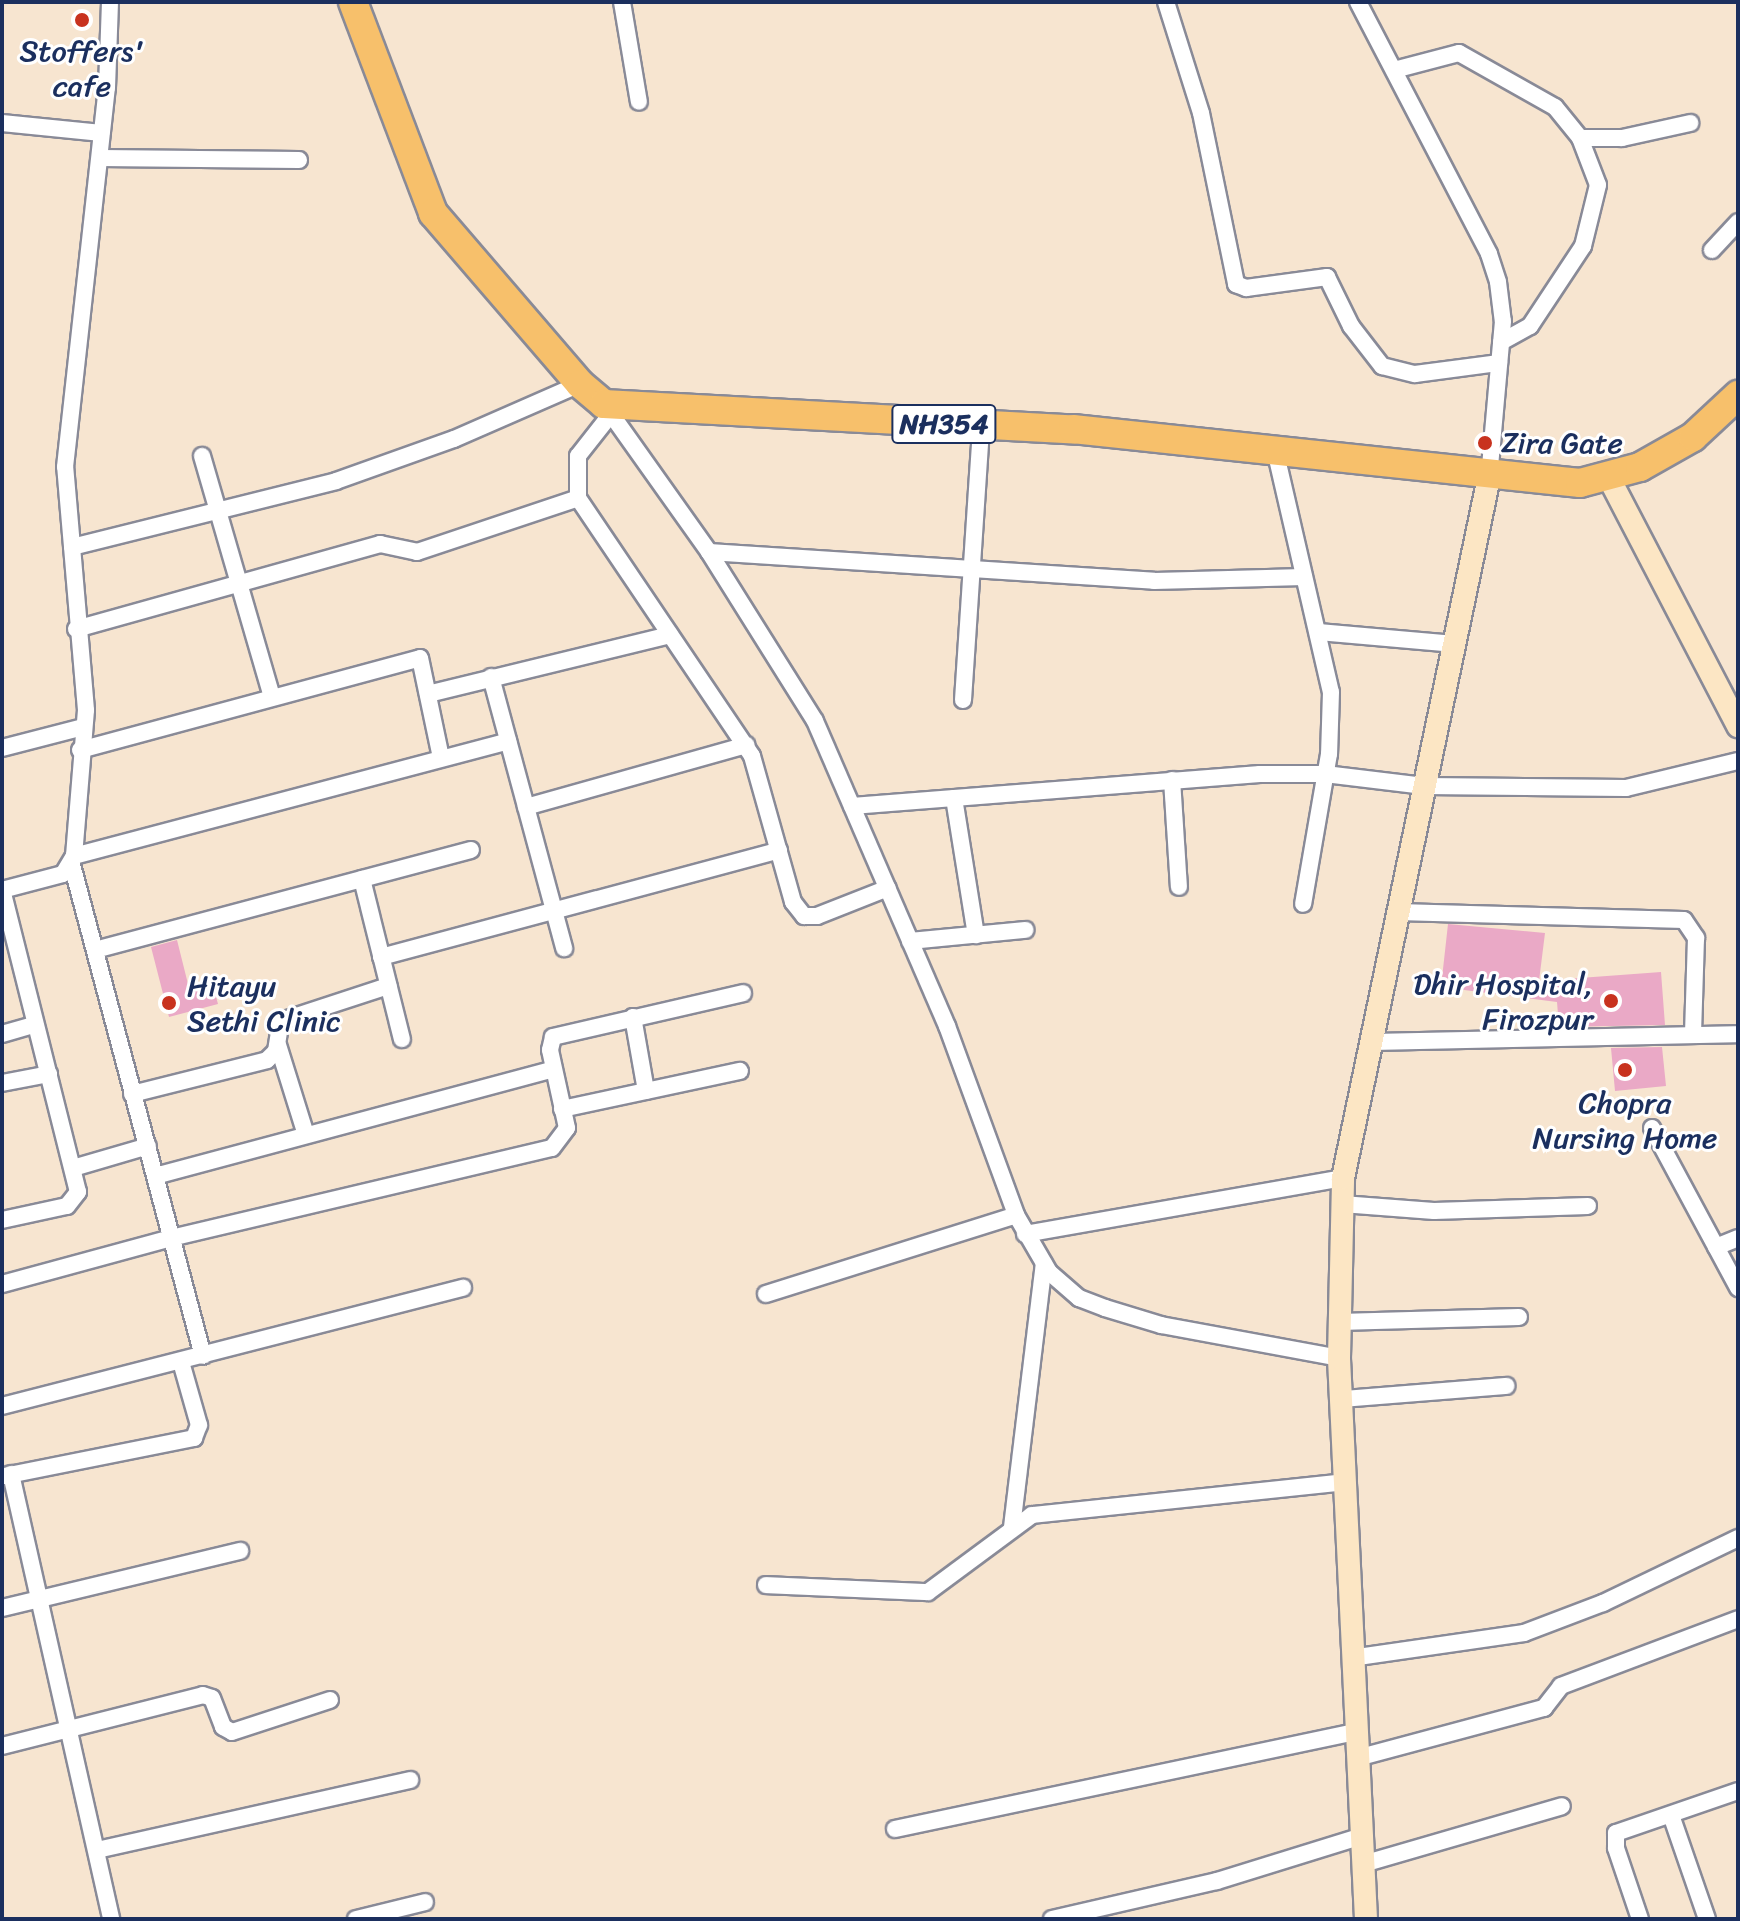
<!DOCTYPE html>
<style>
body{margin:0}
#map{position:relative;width:1740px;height:1921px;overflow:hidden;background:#f7e5d0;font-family:Sriracha,sans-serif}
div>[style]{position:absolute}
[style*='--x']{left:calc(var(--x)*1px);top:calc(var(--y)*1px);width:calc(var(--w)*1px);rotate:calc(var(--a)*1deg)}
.building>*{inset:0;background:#eaa9c6}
.roads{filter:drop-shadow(2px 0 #898a97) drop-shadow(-2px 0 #898a97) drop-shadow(0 2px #898a97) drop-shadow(0 -2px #898a97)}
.street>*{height:16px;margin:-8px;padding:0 8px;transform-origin:8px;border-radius:8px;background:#fff}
.secondary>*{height:22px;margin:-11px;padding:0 11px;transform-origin:11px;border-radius:11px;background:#fce6c4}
.highway>*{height:28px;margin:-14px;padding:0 14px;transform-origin:14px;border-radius:14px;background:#f7c06b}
.dots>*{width:22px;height:22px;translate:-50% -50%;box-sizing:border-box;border:4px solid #fff;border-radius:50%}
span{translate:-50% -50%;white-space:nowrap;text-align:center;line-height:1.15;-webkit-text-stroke:6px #fff;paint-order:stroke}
.shield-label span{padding:2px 6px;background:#fff;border:2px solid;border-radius:6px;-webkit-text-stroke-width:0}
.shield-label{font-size:28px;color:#1b2f5e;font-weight:700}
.poi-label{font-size:30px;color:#1b2f5e}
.left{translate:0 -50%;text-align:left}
.right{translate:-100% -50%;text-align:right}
.frame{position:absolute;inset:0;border:4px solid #1b2f5e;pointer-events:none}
</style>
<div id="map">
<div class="building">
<div style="clip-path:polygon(1448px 924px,1545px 933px,1539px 981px,1661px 972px,1665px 1025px,1559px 1027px,1557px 1002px,1441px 987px)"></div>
<div style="clip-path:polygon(177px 940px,189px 988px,212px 982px,218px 1004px,169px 1017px,151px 947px)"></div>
<div style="clip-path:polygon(1662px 1047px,1666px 1086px,1615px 1091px,1611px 1048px)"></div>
</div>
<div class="roads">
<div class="street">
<div style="--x:622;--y:2;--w:101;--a:80.4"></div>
<div style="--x:1166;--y:2;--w:116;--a:72.5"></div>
<div style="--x:1201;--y:113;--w:175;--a:78.4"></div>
<div style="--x:1236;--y:284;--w:11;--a:22"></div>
<div style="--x:1246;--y:288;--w:82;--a:-7.7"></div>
<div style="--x:1327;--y:277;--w:55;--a:63.9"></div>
<div style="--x:1351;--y:326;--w:51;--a:52.2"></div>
<div style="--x:1382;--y:366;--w:34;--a:14"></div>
<div style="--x:1415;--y:374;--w:85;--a:-7.5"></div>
<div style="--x:1358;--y:2;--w:284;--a:62.5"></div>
<div style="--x:1489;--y:254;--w:29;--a:72"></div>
<div style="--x:1498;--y:282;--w:39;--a:83"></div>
<div style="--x:1503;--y:321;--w:157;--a:95.1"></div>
<div style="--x:1394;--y:70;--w:67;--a:-14.7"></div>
<div style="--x:1459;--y:53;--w:110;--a:29.4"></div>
<div style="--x:1555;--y:107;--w:40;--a:51"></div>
<div style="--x:1580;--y:138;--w:50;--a:69"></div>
<div style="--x:1598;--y:185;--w:63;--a:103.8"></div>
<div style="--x:1583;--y:246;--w:96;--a:123.5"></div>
<div style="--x:1530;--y:326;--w:33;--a:151"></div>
<div style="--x:2;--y:123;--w:100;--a:5.7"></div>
<div style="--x:1580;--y:138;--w:42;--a:0"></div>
<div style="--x:1622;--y:138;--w:70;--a:-12.4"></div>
<div style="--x:100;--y:158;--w:199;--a:0.6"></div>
<div style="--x:1712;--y:250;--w:38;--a:-47"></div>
<div style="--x:604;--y:404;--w:181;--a:54.6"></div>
<div style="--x:709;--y:552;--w:199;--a:57.9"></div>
<div style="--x:815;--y:721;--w:332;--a:66.6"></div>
<div style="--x:947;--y:1026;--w:201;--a:69.9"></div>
<div style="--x:1016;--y:1215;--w:66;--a:59.9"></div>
<div style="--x:1049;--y:1272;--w:40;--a:41"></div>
<div style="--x:1079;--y:1298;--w:28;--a:21"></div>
<div style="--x:1105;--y:1308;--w:59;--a:16.9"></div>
<div style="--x:1161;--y:1325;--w:181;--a:10.5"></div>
<div style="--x:611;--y:414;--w:53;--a:128.2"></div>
<div style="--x:578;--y:456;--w:42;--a:90"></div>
<div style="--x:578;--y:498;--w:311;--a:56"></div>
<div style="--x:752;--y:756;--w:152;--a:74.3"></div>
<div style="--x:793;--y:902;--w:18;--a:52"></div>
<div style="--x:804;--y:916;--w:13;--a:0"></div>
<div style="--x:817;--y:916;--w:76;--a:-21.5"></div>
<div style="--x:1275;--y:450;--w:248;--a:77"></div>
<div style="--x:1331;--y:692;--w:62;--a:91.8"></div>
<div style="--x:1329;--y:754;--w:152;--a:99.8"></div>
<div style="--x:202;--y:456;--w:251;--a:73.8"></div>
<div style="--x:72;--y:547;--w:272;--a:-14"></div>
<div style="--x:336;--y:481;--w:125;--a:-19.6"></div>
<div style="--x:454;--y:439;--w:137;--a:-23.6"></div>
<div style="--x:709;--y:552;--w:446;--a:3.7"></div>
<div style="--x:1154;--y:581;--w:150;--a:-1.5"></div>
<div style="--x:76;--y:629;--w:316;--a:-15.6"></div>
<div style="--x:380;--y:544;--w:38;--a:12"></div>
<div style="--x:417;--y:552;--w:170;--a:-18.5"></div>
<div style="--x:1318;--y:632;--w:138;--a:5"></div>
<div style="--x:491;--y:677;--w:281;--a:74.9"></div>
<div style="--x:428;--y:694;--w:249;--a:-13.7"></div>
<div style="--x:963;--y:700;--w:275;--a:-86.2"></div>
<div style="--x:2;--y:748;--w:84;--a:-14.5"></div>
<div style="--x:80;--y:750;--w:352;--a:-15.1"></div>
<div style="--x:420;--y:658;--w:102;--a:78.1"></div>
<div style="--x:1172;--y:780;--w:107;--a:86.3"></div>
<div style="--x:954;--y:798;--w:139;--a:80.9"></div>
<div style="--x:852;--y:806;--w:409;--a:-4.5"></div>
<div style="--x:1260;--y:774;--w:65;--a:0"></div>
<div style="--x:1325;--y:774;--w:100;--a:6.9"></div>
<div style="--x:1424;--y:786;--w:202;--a:0.6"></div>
<div style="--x:1626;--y:788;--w:115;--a:-13.6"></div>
<div style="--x:526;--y:807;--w:229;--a:-15.7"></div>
<div style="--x:74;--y:856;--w:449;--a:-14.8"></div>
<div style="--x:72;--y:865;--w:508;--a:75.06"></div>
<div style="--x:362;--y:879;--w:165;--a:76"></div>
<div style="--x:2;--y:890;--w:63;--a:-14.7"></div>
<div style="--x:63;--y:874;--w:21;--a:-59"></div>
<div style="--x:74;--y:856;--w:146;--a:-85.3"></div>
<div style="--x:86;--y:710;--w:244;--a:-94.9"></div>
<div style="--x:65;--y:467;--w:381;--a:-83.7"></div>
<div style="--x:107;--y:88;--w:86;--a:-88"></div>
<div style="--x:1398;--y:912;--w:286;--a:1.6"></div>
<div style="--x:1684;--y:920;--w:22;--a:56"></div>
<div style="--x:1696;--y:938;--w:96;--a:91.8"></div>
<div style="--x:910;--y:941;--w:116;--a:-5.5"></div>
<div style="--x:95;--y:950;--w:389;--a:-14.9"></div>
<div style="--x:381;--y:957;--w:412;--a:-15"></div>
<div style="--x:633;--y:1017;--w:75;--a:80"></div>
<div style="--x:2;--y:1034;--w:33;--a:-16"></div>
<div style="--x:1369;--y:1042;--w:369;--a:-1.2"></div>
<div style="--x:278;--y:1045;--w:94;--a:72.7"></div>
<div style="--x:2;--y:1083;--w:48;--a:-10.8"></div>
<div style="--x:132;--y:1094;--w:139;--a:-14.1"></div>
<div style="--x:267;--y:1060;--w:13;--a:-45"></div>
<div style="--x:276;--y:1051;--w:30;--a:-81"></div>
<div style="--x:281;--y:1021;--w:113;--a:-18.1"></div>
<div style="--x:562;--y:1109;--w:182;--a:-12.1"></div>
<div style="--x:1652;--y:1128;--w:182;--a:61.7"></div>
<div style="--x:73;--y:1168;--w:78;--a:-16.3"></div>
<div style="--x:155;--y:1176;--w:412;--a:-15"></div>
<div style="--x:1342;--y:1204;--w:92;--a:4.4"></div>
<div style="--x:1434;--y:1211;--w:154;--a:-1.9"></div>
<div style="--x:2;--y:1220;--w:66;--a:-12.2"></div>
<div style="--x:67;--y:1206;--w:18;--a:-52"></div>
<div style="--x:78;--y:1192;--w:311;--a:-104.1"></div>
<div style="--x:1025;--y:1234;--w:323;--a:-10"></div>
<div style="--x:1716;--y:1247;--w:24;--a:-22"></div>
<div style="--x:2;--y:1284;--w:175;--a:-15.2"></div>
<div style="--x:171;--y:1238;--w:391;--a:-13.3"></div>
<div style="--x:552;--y:1148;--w:25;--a:-53"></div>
<div style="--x:567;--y:1128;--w:80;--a:-102.3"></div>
<div style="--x:550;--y:1050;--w:13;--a:-77"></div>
<div style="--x:553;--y:1037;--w:195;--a:-13"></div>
<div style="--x:766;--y:1294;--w:262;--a:-17.5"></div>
<div style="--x:1339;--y:1322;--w:180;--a:-1.6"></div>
<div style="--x:1343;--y:1399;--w:164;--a:-4.6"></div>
<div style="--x:2;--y:1406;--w:476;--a:-14.4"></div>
<div style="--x:11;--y:1474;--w:456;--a:77.3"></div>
<div style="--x:4;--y:1476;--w:194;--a:-11.3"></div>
<div style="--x:194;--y:1438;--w:14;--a:-69"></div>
<div style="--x:199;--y:1425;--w:66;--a:-105.9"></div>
<div style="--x:1012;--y:1527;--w:265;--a:-83.1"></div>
<div style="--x:766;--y:1585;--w:162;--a:2.5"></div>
<div style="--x:928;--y:1592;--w:129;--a:-36.5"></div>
<div style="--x:1032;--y:1515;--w:315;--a:-6"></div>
<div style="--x:2;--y:1608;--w:245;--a:-13.5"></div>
<div style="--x:1351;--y:1658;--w:175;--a:-8.2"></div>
<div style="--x:1524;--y:1633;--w:85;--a:-20.8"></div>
<div style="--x:1603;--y:1603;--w:150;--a:-25.7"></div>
<div style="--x:2;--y:1746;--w:207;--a:-14.2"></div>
<div style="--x:203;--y:1695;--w:9;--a:18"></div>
<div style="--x:212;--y:1698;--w:31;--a:69"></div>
<div style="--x:223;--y:1727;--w:10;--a:29"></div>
<div style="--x:232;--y:1732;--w:103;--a:-18.1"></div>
<div style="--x:1357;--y:1758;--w:194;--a:-15"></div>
<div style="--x:1544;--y:1708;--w:28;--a:-52"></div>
<div style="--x:1561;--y:1686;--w:189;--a:-20.7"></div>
<div style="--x:1671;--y:1815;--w:110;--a:70.9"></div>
<div style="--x:895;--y:1829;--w:470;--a:-11.9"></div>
<div style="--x:97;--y:1850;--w:321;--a:-12.6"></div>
<div style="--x:1363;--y:1864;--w:207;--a:-16.2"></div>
<div style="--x:356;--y:1919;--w:71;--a:-13.8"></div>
<div style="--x:1052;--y:1919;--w:169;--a:-13"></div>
<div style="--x:1217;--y:1881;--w:152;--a:-17.2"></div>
<div style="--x:1640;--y:1919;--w:75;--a:-108.7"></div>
<div style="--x:1616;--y:1848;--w:15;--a:-90"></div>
<div style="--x:1616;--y:1833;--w:129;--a:-19"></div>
</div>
<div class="secondary">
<div style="--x:1609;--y:478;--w:280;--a:62.5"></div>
<div style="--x:1366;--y:1919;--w:562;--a:-92.76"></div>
<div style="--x:1339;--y:1358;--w:180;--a:-88.7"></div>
<div style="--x:1343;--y:1178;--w:716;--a:-78.23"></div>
</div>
<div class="highway">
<div style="--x:353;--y:2;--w:226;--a:69.2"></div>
<div style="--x:433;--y:213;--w:225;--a:49.3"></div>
<div style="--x:580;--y:384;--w:31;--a:40"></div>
<div style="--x:604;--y:404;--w:470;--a:3.1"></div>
<div style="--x:1073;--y:429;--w:510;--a:6.08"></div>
<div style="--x:1580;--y:483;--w:62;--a:-14.9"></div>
<div style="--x:1640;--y:467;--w:61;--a:-29.5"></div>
<div style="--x:1693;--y:437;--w:62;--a:-43"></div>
</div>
</div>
<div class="dots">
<div style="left:82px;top:20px;background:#c8321e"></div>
<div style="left:1485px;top:443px;background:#c8321e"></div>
<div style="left:1611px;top:1001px;background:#c8321e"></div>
<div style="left:169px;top:1003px;background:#c8321e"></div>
<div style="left:1625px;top:1070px;background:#c8321e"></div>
</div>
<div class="shield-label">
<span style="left:944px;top:424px">NH354</span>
</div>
<div class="poi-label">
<span style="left:82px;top:68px">Stoffers'<br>cafe</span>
<span class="left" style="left:1501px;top:443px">Zira Gate</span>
<span class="right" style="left:1593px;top:1001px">Dhir Hospital,<br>Firozpur</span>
<span class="left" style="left:187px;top:1003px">Hitayu<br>Sethi Clinic</span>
<span style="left:1625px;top:1120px">Chopra<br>Nursing Home</span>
</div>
<div class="frame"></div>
</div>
